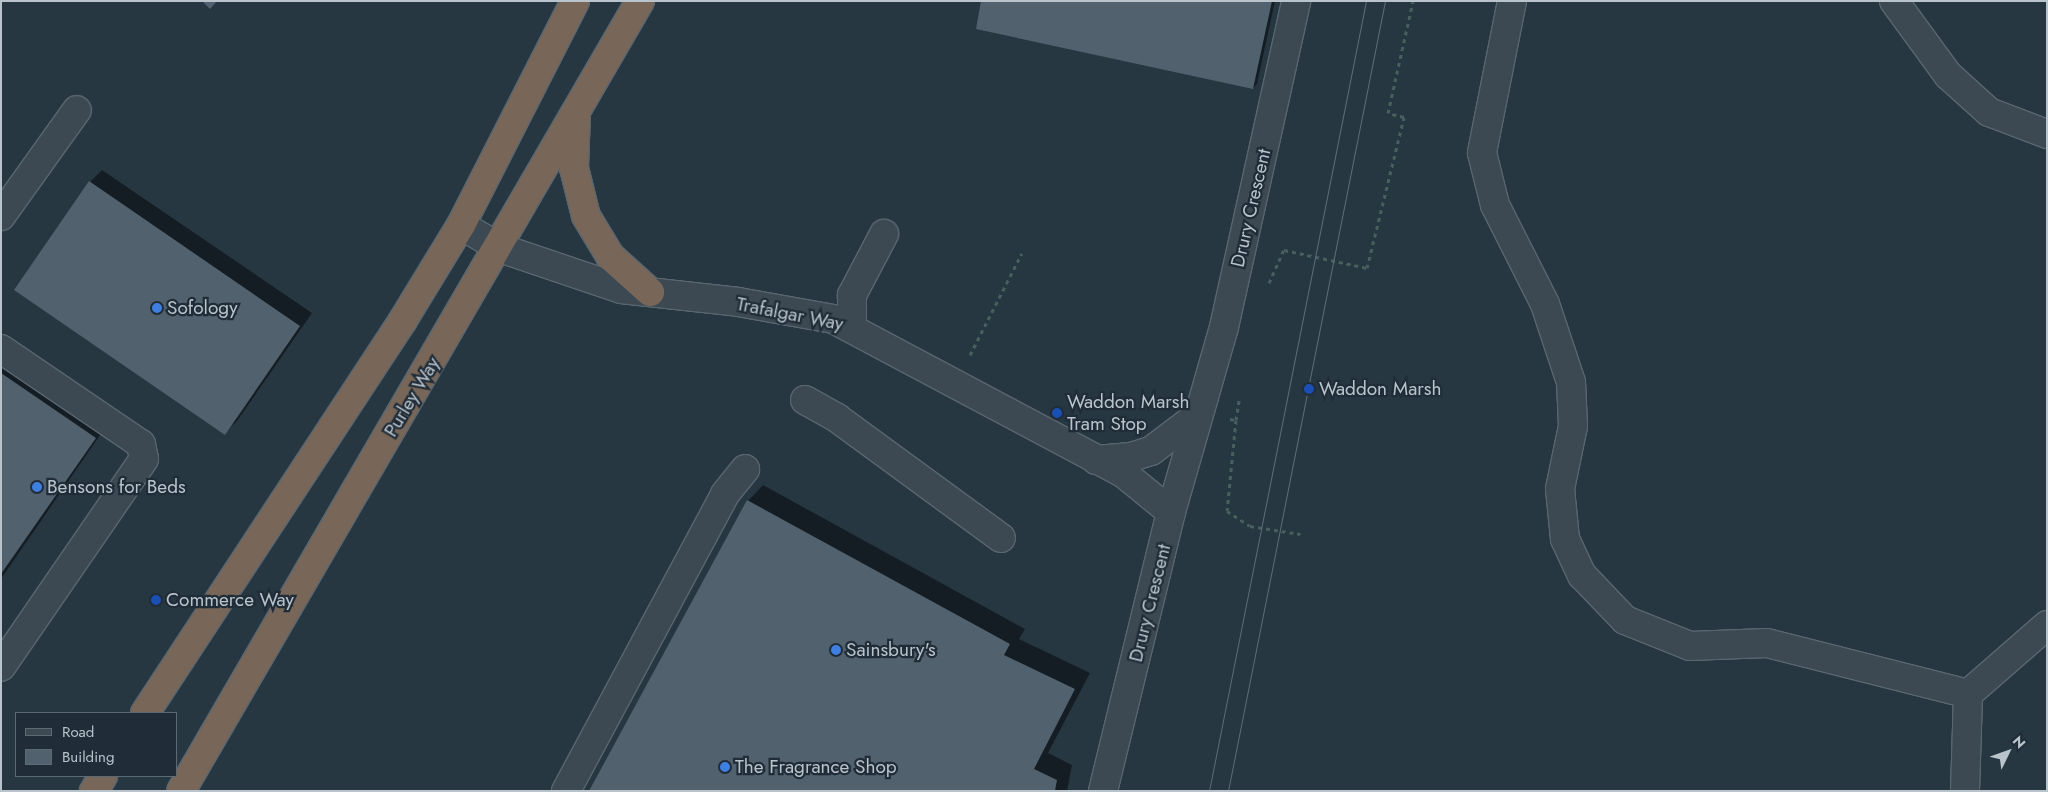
<!DOCTYPE html>
<style>
body{margin:0}
#map{position:relative;width:2048px;height:792px;overflow:hidden;background:#273742;font-family:Jost,sans-serif}
div>[style]{position:absolute}
[style*='--x']{left:calc(var(--x)*1px);top:calc(var(--y)*1px);width:calc(var(--w)*1px);rotate:calc(var(--a)*1deg)}
.shadow>*{inset:0;background:#0007}
.building>*{inset:0;background:#51616d}
.path>*{height:3px;margin-top:-1.5px;transform-origin:0;background:repeating-linear-gradient(90deg,#485f5e 0 4px,transparent 0 8px)}
.roads{filter:drop-shadow(1px 0 #5a666f) drop-shadow(-1px 0 #5a666f) drop-shadow(0 1px #5a666f) drop-shadow(0 -1px #5a666f)}
.minor>*{height:28px;margin:-14px;padding:0 14px;transform-origin:14px;border-radius:14px;background:#3c4852}
.highway>*{height:28px;margin:-14px;padding:0 14px;transform-origin:14px;border-radius:14px;background:#786759}
.tram>*{height:1px;margin:-0.5px;padding:0 0.5px;transform-origin:0.5px;border-radius:0.5px;background:#5e6d79}
.dots>*{width:14px;height:14px;translate:-50% -50%;box-sizing:border-box;border:2px solid #202d38;border-radius:50%}
span{translate:-50% -50%;white-space:nowrap;text-align:center;line-height:1.15;-webkit-text-stroke:4.5px #202d38;paint-order:stroke}
.street-label{font-size:19px;color:#b9c3cc}
.poi-label{font-size:19px;color:#b9c3cc}
.left{translate:0 -50%;text-align:left}
.frame{position:absolute;inset:0;border:2px solid #b9c3cc;pointer-events:none}
.legend{position:absolute;left:15px;top:712px;width:162px;height:65px;box-sizing:border-box;background:#202d38;border:1px solid #5d6973;margin:0;padding:6px 9px;list-style:none;font-size:15px;color:#b9c3cc}
.legend li{display:flex;align-items:center;gap:10px;height:25px}
.legend b{width:25px;border:1px solid #5d6973}
.north{position:absolute;left:1983px;top:727px;width:50px;height:50px;-webkit-text-stroke:4px #202d38;paint-order:stroke;rotate:48deg;font-size:14px;font-weight:700;line-height:20px;text-align:center;color:#b9c3cc}
.north::after{content:'';display:block;margin:auto;width:18px;height:22px;background:#b9c3cc;clip-path:polygon(50% 0,100% 100%,50% 72%,0 100%)}
</style>
<div id="map">
<div class="shadow">
<div style="clip-path:polygon(983px 1px,1275px 1px,1257px 84px,1253px 88px)"></div>
<div style="clip-path:polygon(102px 170px,312px 313px,237px 421px,224px 434px,90px 182px)"></div>
<div style="clip-path:polygon(1px 352px,107px 425px,1px 579px)"></div>
<div style="clip-path:polygon(763px 485px,1025px 629px,1019px 639px,1090px 673px,1048px 753px,1072px 765px,1067px 791px,590px 791px,748px 501px)"></div>
</div>
<div class="building">
<div style="clip-path:polygon(202px 1px,217px 1px,210px 9px)"></div>
<div style="clip-path:polygon(981px 1px,1272px 1px,1253px 89px,976px 29px)"></div>
<div style="clip-path:polygon(89px 181px,300px 326px,225px 435px,14px 290px)"></div>
<div style="clip-path:polygon(1px 373px,96px 438px,1px 574px)"></div>
<div style="clip-path:polygon(747px 500px,1010px 644px,1004px 655px,1075px 689px,1034px 769px,1057px 780px,1055px 791px,589px 791px)"></div>
</div>
<div class="path">
<div style="--x:1269;--y:283;--w:36;--a:-66"></div>
<div style="--x:1284;--y:250;--w:85;--a:12.2"></div>
<div style="--x:1367;--y:268;--w:155;--a:-76.2"></div>
<div style="--x:1404;--y:117;--w:16;--a:-166"></div>
<div style="--x:1388;--y:113;--w:115;--a:-77.4"></div>
<div style="--x:970;--y:355;--w:114;--a:-63"></div>
<div style="--x:1230;--y:419;--w:6;--a:9"></div>
<div style="--x:1236;--y:420;--w:91;--a:95.6"></div>
<div style="--x:1227;--y:511;--w:27;--a:33"></div>
<div style="--x:1250;--y:526;--w:51;--a:9.1"></div>
<div style="--x:1236;--y:420;--w:20;--a:-81"></div>
</div>
<div class="roads">
<div class="minor">
<div style="--x:1512;--y:1;--w:155;--a:101.2"></div>
<div style="--x:1482;--y:153;--w:54;--a:76"></div>
<div style="--x:1495;--y:205;--w:111;--a:63.2"></div>
<div style="--x:1545;--y:304;--w:82;--a:71.6"></div>
<div style="--x:1571;--y:382;--w:44;--a:87.4"></div>
<div style="--x:1573;--y:426;--w:64;--a:101.7"></div>
<div style="--x:1560;--y:489;--w:50;--a:84.3"></div>
<div style="--x:1565;--y:539;--w:40;--a:65"></div>
<div style="--x:1582;--y:575;--w:62;--a:46.3"></div>
<div style="--x:1625;--y:620;--w:70;--a:21.8"></div>
<div style="--x:1690;--y:646;--w:77;--a:-2.2"></div>
<div style="--x:1767;--y:643;--w:207;--a:14.2"></div>
<div style="--x:1968;--y:694;--w:105;--a:-41.1"></div>
<div style="--x:1894;--y:1;--w:92;--a:53.9"></div>
<div style="--x:1948;--y:75;--w:55;--a:42.1"></div>
<div style="--x:1989;--y:112;--w:62;--a:20.8"></div>
<div style="--x:1;--y:216;--w:130;--a:-54.4"></div>
<div style="--x:461;--y:225;--w:45;--a:30.5"></div>
<div style="--x:500;--y:248;--w:128;--a:18.7"></div>
<div style="--x:621;--y:289;--w:118;--a:6.3"></div>
<div style="--x:738;--y:302;--w:97;--a:10.1"></div>
<div style="--x:833;--y:319;--w:328;--a:28"></div>
<div style="--x:1123;--y:473;--w:62;--a:39.1"></div>
<div style="--x:852;--y:326;--w:31;--a:-90"></div>
<div style="--x:852;--y:295;--w:69;--a:-62.3"></div>
<div style="--x:1;--y:349;--w:169;--a:34.2"></div>
<div style="--x:141;--y:444;--w:15;--a:79"></div>
<div style="--x:144;--y:459;--w:252;--a:124.5"></div>
<div style="--x:805;--y:400;--w:37;--a:29"></div>
<div style="--x:837;--y:418;--w:203;--a:36.2"></div>
<div style="--x:1096;--y:460;--w:35;--a:-5"></div>
<div style="--x:1131;--y:457;--w:21;--a:-17"></div>
<div style="--x:1151;--y:451;--w:58;--a:-37.3"></div>
<div style="--x:566;--y:791;--w:337;--a:-61.8"></div>
<div style="--x:725;--y:494;--w:32;--a:-51"></div>
<div style="--x:1103;--y:791;--w:287;--a:-76.3"></div>
<div style="--x:1171;--y:512;--w:192;--a:-74"></div>
<div style="--x:1224;--y:327;--w:334;--a:-77.5"></div>
<div style="--x:1965;--y:791;--w:97;--a:-88.2"></div>
</div>
<div class="highway">
<div style="--x:576;--y:113;--w:55;--a:92.1"></div>
<div style="--x:574;--y:168;--w:49;--a:76"></div>
<div style="--x:586;--y:216;--w:47;--a:59"></div>
<div style="--x:610;--y:256;--w:54;--a:42"></div>
<div style="--x:145;--y:713;--w:470;--a:-56.7"></div>
<div style="--x:403;--y:320;--w:111;--a:-58.6"></div>
<div style="--x:461;--y:225;--w:251;--a:-63"></div>
<div style="--x:94;--y:791;--w:17;--a:-59"></div>
<div style="--x:181;--y:791;--w:914;--a:-59.84"></div>
</div>
</div>
<div class="tram">
<div style="--x:1209;--y:791;--w:805;--a:-78.76"></div>
<div style="--x:1228;--y:791;--w:805;--a:-78.76"></div>
</div>
<div class="dots">
<div style="left:157px;top:308px;background:#3f7fe0"></div>
<div style="left:1309px;top:389px;background:#1a4fb4"></div>
<div style="left:1057px;top:413px;background:#1a4fb4"></div>
<div style="left:37px;top:487px;background:#3f7fe0"></div>
<div style="left:156px;top:600px;background:#1a4fb4"></div>
<div style="left:836px;top:650px;background:#3f7fe0"></div>
<div style="left:725px;top:767px;background:#3f7fe0"></div>
</div>
<div class="street-label">
<span style="left:1251px;top:208px;rotate:-77deg">Drury Crescent</span>
<span style="left:790px;top:314px;rotate:11deg">Trafalgar Way</span>
<span style="left:412px;top:397px;rotate:-59deg">Purley Way</span>
<span style="left:1150px;top:603px;rotate:-76deg">Drury Crescent</span>
</div>
<div class="poi-label">
<span class="left" style="left:167px;top:308px">Sofology</span>
<span class="left" style="left:1319px;top:389px">Waddon Marsh</span>
<span class="left" style="left:1067px;top:413px">Waddon Marsh<br>Tram Stop</span>
<span class="left" style="left:47px;top:487px">Bensons for Beds</span>
<span class="left" style="left:166px;top:600px">Commerce Way</span>
<span class="left" style="left:846px;top:650px">Sainsbury's</span>
<span class="left" style="left:735px;top:767px">The Fragrance Shop</span>
</div>
<div class="frame"></div>
<ul class="legend">
<li><b style="height:6px;background:#3c4852"></b>Road</li>
<li><b style="height:14px;background:#51616d"></b>Building</li>
</ul>
<div class="north">N</div>
</div>
